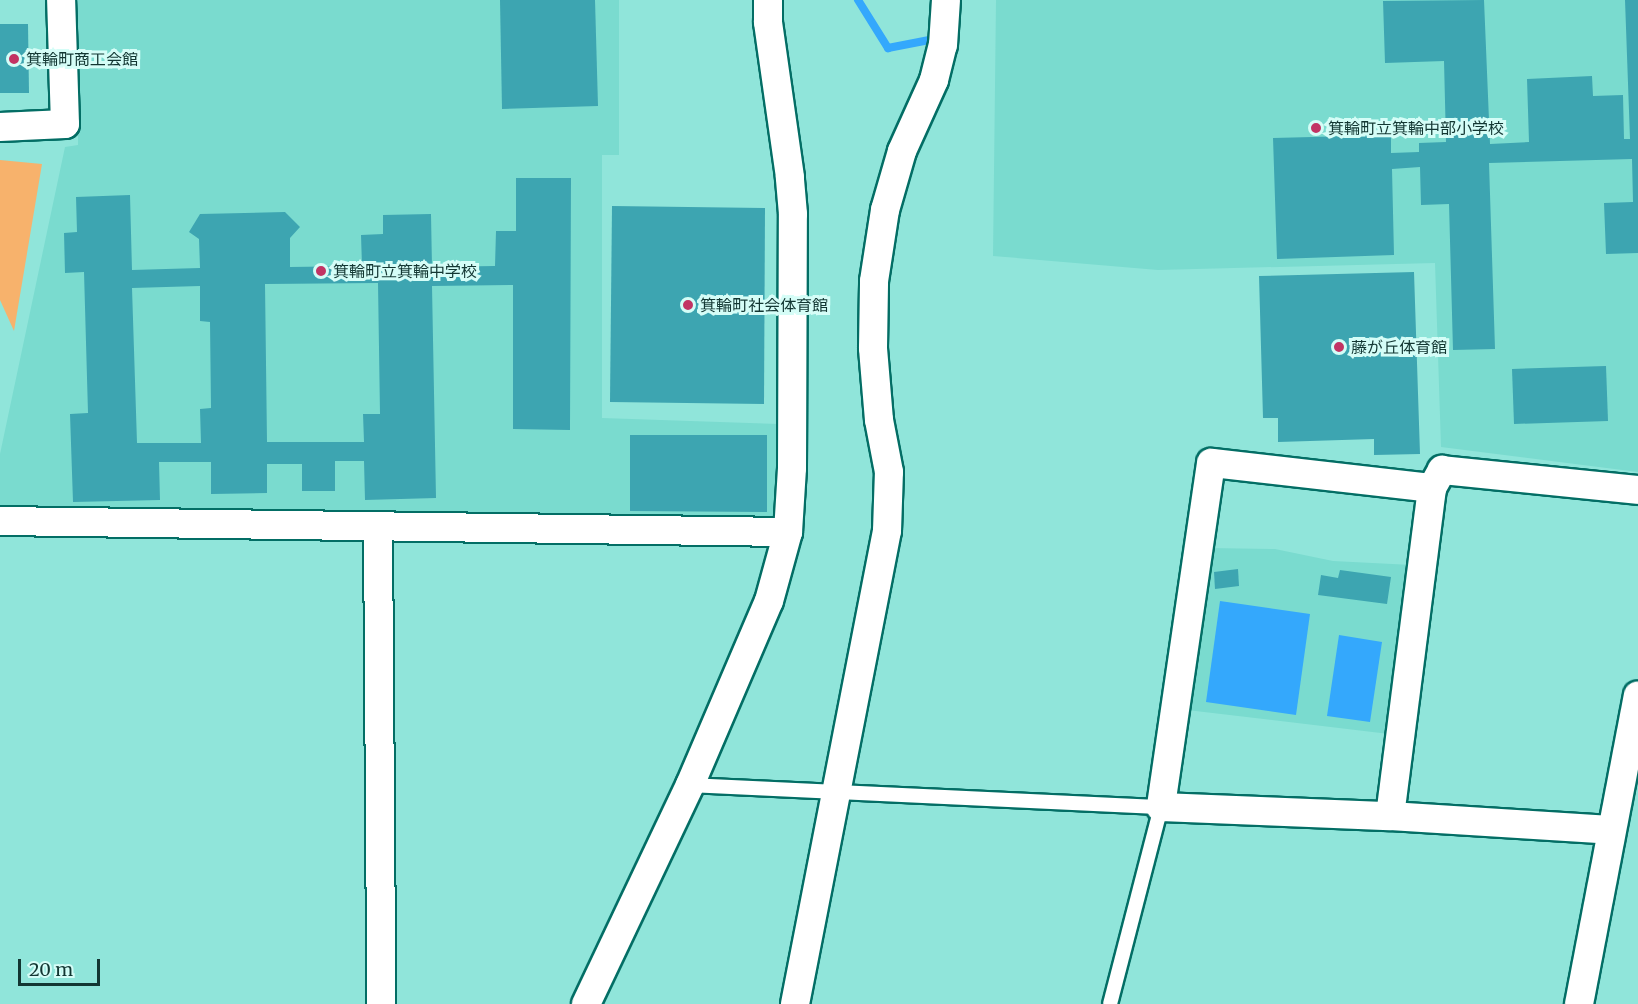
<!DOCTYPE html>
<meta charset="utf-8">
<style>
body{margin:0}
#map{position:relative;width:1638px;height:1004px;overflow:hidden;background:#90e5da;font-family:Merriweather,"Noto Sans JP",serif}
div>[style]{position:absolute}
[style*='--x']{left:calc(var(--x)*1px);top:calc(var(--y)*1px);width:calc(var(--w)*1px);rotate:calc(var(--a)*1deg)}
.built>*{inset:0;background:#7adbcf}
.green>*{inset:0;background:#f7b26c}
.water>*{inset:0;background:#34a8fc}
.stream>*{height:8px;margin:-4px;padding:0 4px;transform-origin:4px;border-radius:4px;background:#34a8fc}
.building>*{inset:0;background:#3da5b1}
.roads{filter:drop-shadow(2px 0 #036e65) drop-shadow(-2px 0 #036e65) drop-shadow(0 2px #036e65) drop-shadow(0 -2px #036e65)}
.service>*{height:14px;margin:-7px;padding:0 7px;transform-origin:7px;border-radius:7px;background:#fff}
.minor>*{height:28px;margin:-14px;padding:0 14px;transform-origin:14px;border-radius:14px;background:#fff}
.dots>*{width:16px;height:16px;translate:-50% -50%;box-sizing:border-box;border:3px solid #d5fdf7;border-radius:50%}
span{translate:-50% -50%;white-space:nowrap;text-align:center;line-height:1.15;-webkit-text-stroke:6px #d5fdf7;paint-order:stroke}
.poi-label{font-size:16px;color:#123632}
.left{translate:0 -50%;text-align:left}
.scale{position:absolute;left:18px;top:959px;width:82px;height:27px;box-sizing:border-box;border:3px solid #123632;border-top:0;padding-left:8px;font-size:18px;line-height:21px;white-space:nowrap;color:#123632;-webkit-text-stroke:4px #d5fdf7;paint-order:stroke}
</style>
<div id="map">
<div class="built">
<div style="clip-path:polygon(78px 0,619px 0,619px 155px,602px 155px,602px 418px,780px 424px,778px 522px,0 512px,0 454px,65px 147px,78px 145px)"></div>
<div style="clip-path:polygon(996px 0,1638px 0,1638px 472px,1441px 447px,1435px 263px,1158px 270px,993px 256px)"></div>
<div style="clip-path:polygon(1209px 548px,1275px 549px,1333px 561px,1412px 565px,1389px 734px,1187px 710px)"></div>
</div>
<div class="green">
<div style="clip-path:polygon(0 160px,42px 164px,14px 331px,0 300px)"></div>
</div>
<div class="water">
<div style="clip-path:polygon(1220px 601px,1310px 614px,1296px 715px,1206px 702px)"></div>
<div style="clip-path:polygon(1339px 635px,1382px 642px,1370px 722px,1327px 716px)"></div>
</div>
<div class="stream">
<div style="--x:858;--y:0;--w:57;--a:58"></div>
<div style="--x:888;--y:48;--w:42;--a:-11"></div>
</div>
<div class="building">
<div style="clip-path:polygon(500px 0,595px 0,598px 106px,502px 109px)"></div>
<div style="clip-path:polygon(1484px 0,1490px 144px,1529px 142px,1527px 79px,1592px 76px,1593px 96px,1623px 95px,1624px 139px,1630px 139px,1625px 0,1638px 0,1638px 253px,1606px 254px,1604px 203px,1633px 202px,1632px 159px,1489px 163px,1495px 349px,1453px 350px,1449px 204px,1421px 205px,1420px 167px,1392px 169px,1394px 255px,1277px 259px,1273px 138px,1391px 135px,1391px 153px,1419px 152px,1419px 143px,1446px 142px,1444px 61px,1385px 63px,1383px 1px)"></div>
<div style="clip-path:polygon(0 24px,28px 24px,29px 93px,0 93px)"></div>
<div style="clip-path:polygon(evenodd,516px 178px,571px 178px,570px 430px,513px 429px,513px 285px,432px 286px,436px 498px,365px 500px,364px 461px,335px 461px,335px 491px,302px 491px,302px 464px,267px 464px,267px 493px,211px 494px,211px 462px,159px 462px,160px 500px,73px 502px,70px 414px,88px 413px,84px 272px,65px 273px,64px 233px,77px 232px,76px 197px,130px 195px,132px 270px,200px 268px,199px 239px,189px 232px,200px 214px,285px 212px,300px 227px,290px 238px,290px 267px,362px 266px,361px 235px,383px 234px,383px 215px,431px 214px,432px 267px,495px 266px,496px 231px,516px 231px,516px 178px,378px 283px,380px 414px,363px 414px,364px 442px,267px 442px,265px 284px,378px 283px,516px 178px,200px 286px,200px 321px,210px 322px,211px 408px,200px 409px,201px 443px,137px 443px,132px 288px,200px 286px)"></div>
<div style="clip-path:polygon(612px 206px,765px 208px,764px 404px,610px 402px)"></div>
<div style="clip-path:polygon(1414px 272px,1420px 454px,1374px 455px,1374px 439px,1278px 442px,1278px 418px,1263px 418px,1259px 276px)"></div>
<div style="clip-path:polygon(1606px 366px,1608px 421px,1514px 424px,1512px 369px)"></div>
<div style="clip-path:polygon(630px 435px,767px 435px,767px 512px,630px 511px)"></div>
<div style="clip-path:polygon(1238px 569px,1239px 586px,1215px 589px,1214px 572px)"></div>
<div style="clip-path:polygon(1340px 570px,1391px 577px,1387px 604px,1318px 595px,1321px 575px,1338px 578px)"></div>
</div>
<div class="roads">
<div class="service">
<div style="--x:690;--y:785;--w:472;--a:2.7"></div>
<div style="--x:1161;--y:807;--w:203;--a:104.5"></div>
</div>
<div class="minor">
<div style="--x:0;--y:127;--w:65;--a:-2.6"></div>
<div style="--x:65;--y:124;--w:124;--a:-91.8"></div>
<div style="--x:1432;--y:488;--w:222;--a:-173.5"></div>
<div style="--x:1211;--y:463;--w:348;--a:98.3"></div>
<div style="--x:1161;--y:807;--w:229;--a:2.3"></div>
<div style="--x:1390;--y:816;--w:221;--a:3.6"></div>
<div style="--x:0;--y:521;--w:788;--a:0.8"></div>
<div style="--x:378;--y:527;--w:477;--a:89.6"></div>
<div style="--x:1390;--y:816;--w:331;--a:-82.7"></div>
<div style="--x:1432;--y:488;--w:21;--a:-61"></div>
<div style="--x:1442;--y:470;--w:197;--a:5.8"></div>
<div style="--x:586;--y:1004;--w:242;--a:-64.6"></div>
<div style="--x:690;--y:785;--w:200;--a:-66.8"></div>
<div style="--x:769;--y:601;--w:72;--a:-74.6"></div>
<div style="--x:788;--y:532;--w:64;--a:-86.4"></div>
<div style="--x:792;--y:468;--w:254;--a:-89.8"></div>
<div style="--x:793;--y:214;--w:37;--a:-95"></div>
<div style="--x:790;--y:177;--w:157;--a:-98.1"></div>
<div style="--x:768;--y:22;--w:22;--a:-90"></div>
<div style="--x:795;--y:1004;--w:482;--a:-79"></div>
<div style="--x:887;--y:531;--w:59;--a:-88.1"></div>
<div style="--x:889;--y:472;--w:53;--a:-100.9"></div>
<div style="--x:879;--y:420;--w:72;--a:-94.8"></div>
<div style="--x:873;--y:348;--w:67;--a:-89.1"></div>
<div style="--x:874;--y:281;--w:72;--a:-81.2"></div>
<div style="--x:885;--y:210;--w:61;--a:-73.9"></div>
<div style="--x:902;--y:151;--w:78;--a:-65.7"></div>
<div style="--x:934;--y:80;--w:36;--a:-76"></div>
<div style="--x:943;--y:45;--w:45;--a:-86.2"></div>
<div style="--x:1579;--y:1004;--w:314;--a:-79.2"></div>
</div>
</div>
<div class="dots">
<div style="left:14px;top:59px;background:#c23464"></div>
<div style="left:1316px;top:128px;background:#c23464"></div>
<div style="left:321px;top:271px;background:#c23464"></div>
<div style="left:688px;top:305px;background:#c23464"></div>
<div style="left:1339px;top:347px;background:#c23464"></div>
</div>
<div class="poi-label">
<span class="left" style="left:26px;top:59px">箕輪町商工会館</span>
<span class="left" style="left:1328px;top:128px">箕輪町立箕輪中部小学校</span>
<span class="left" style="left:333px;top:271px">箕輪町立箕輪中学校</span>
<span class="left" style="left:700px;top:305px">箕輪町社会体育館</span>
<span class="left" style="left:1351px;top:347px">藤が丘体育館</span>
</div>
<div class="scale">20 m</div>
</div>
